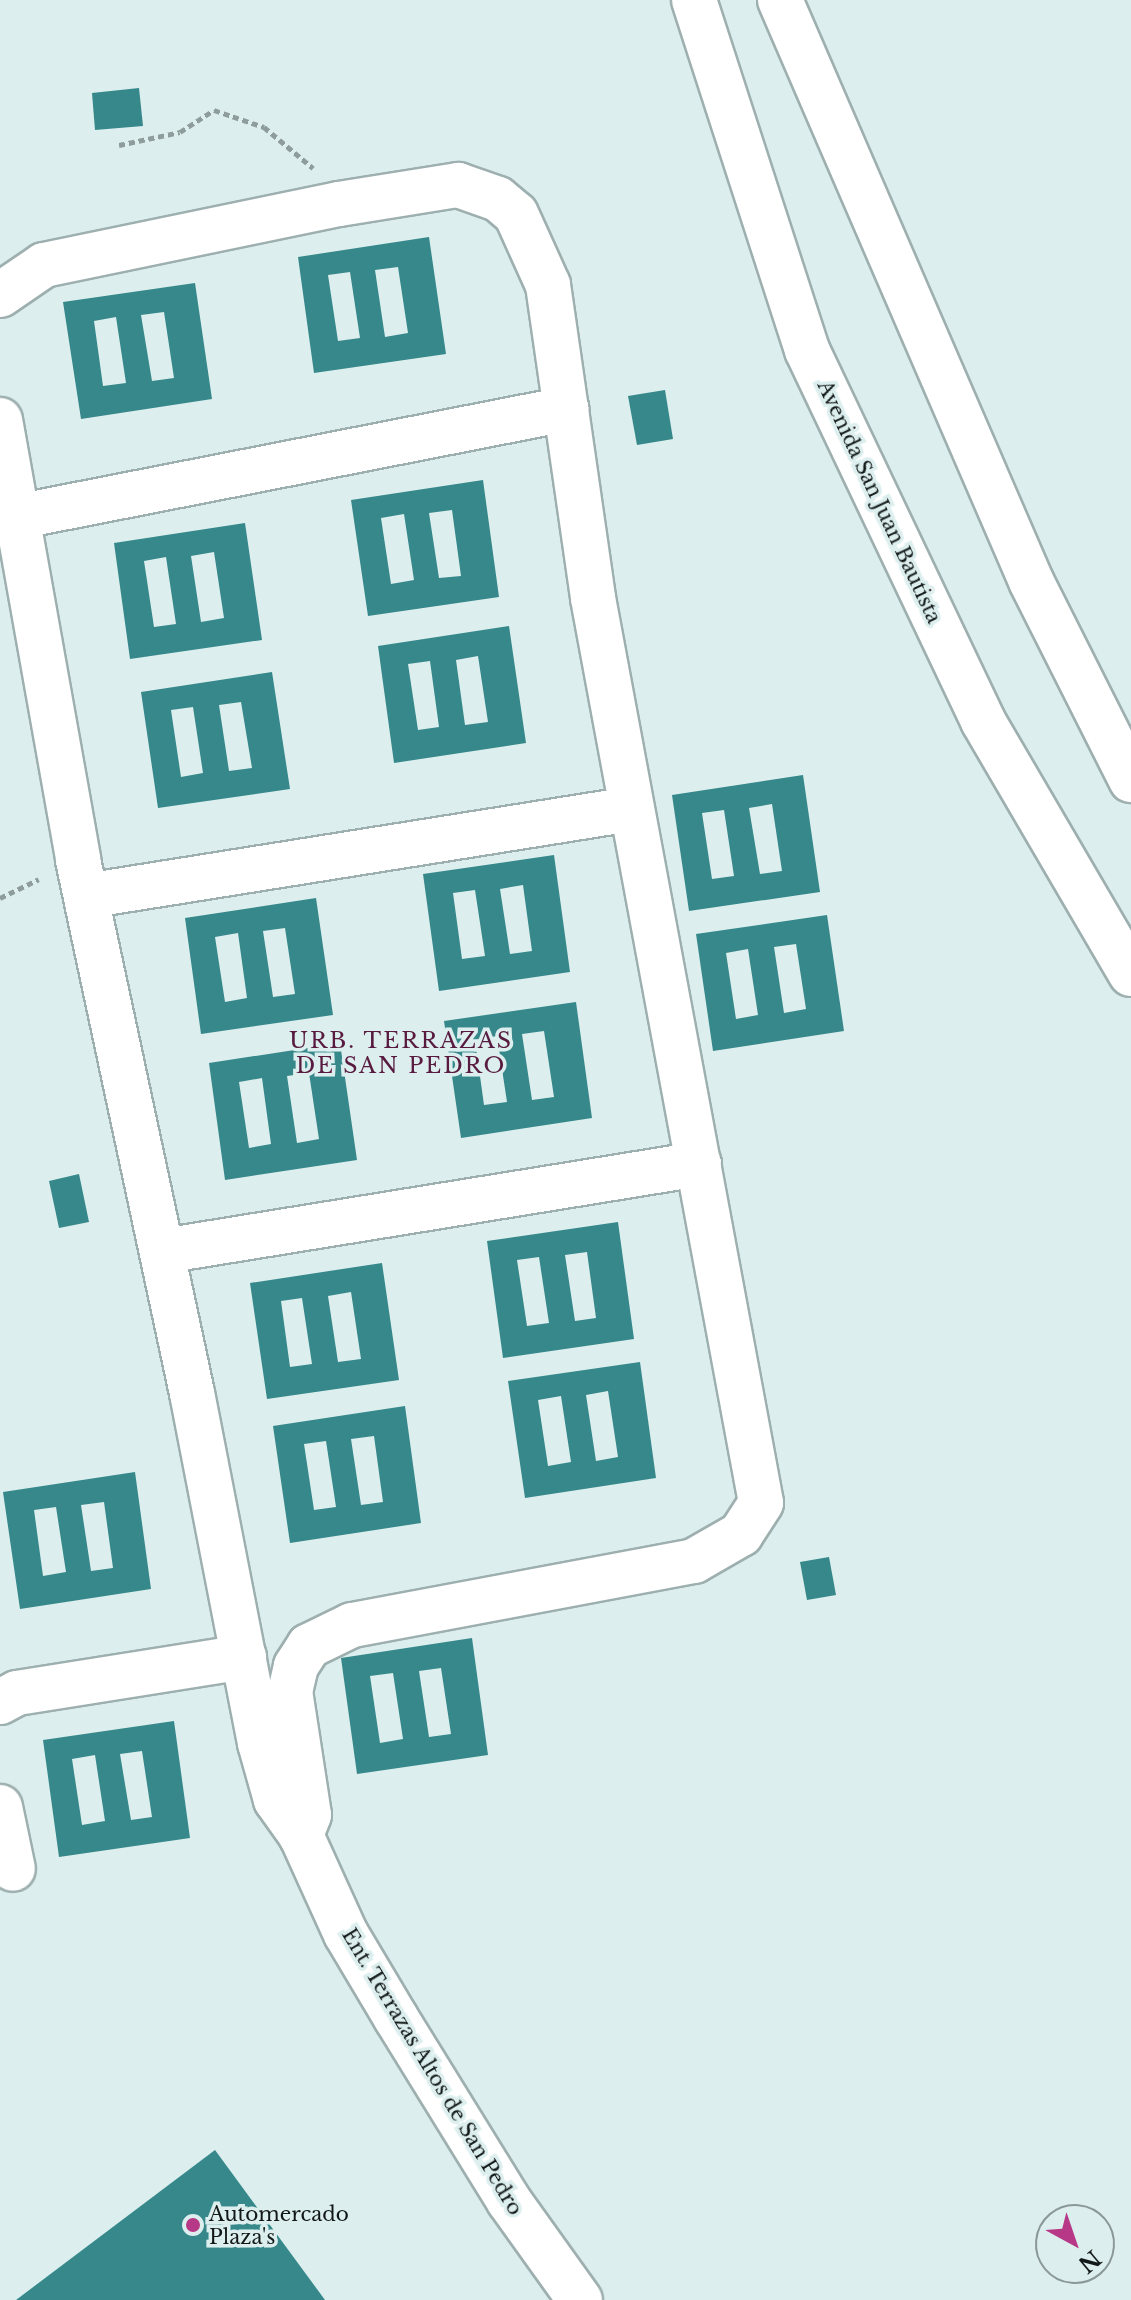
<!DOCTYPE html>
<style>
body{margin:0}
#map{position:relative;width:1131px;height:2300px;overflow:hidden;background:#dceeee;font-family:"Libre Baskerville",serif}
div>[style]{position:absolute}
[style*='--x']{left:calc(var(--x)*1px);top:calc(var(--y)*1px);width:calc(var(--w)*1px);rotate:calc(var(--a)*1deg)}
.building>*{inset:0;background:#36888a}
.path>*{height:5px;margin-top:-2.5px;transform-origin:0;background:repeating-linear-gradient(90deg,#8f9c9c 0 6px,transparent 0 10px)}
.roads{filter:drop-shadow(2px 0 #9eafaf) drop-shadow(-2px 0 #9eafaf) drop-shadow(0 2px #9eafaf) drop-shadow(0 -2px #9eafaf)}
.minor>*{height:44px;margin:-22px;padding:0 22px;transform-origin:22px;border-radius:22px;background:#fff}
.dots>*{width:22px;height:22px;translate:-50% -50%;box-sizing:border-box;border:4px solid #dceeee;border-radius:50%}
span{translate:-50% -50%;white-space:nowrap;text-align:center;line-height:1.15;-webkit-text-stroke:7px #dceeee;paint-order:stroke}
.street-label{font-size:20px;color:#121818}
.poi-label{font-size:20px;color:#121818}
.left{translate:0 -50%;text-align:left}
.neighbourhood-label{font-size:22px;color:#581b3f;letter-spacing:2px}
.north{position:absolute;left:1035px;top:2204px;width:80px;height:80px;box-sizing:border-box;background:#dceeee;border:2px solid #8b9898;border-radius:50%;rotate:140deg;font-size:22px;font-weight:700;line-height:32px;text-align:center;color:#121818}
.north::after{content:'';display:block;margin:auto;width:28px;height:36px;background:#b73886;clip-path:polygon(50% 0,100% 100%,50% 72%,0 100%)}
</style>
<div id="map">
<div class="building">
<div style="clip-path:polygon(139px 88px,143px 126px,95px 130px,92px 93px)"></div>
<div style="clip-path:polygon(evenodd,429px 237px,446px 354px,314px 373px,298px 257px,429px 237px,398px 267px,408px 333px,385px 337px,375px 270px,398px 267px,429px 237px,350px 272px,360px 338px,338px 341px,328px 275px,350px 272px)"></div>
<div style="clip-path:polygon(evenodd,195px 283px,212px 399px,81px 419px,63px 302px,195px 283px,164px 312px,174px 378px,152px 381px,141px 315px,164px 312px,195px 283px,116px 317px,126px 383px,103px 386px,94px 321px,116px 317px)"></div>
<div style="clip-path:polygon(665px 390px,673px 439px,637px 445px,628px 396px)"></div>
<div style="clip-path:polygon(evenodd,483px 480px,499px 597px,368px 616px,351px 500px,483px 480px,452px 510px,461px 576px,439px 578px,429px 513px,452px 510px,483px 480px,404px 514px,414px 580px,391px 584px,381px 518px,404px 514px)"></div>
<div style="clip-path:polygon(evenodd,245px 523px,262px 640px,130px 659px,114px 543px,245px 523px,214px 552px,224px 618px,201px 622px,191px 556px,214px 552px,245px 523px,166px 557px,176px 624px,154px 627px,144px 561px,166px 557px)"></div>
<div style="clip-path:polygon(evenodd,509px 626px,526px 743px,394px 763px,378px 646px,509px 626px,478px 656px,488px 722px,465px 725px,456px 660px,478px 656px,509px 626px,430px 661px,439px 727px,418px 730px,408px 664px,430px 661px)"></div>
<div style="clip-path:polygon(evenodd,272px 672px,290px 789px,158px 808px,141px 692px,272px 672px,241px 702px,252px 768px,229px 771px,219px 705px,241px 702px,272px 672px,193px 707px,203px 773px,181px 777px,171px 710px,193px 707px)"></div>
<div style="clip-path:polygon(evenodd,803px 775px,820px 892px,689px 911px,672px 795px,803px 775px,772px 804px,782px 871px,760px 874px,749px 808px,772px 804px,803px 775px,724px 810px,734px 876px,712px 879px,702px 813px,724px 810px)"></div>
<div style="clip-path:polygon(evenodd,554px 855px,570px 972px,439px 991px,423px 874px,554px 855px,523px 885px,532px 951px,510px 954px,500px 889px,523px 885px,554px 855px,475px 890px,485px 956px,462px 959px,453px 893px,475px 890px)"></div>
<div style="clip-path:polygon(evenodd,316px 898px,333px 1015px,201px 1034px,185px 918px,316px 898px,285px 928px,295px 994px,273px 997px,263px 931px,285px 928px,316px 898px,238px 933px,247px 998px,225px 1002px,215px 937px,238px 933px)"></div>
<div style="clip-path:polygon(evenodd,827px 915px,844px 1031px,713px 1051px,696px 934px,827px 915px,796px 944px,806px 1009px,784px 1013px,774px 947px,796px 944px,827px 915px,748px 949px,758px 1015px,736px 1019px,726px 953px,748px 949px)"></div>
<div style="clip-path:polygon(evenodd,576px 1002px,592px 1118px,461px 1138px,444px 1021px,576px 1002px,544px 1031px,554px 1097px,532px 1100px,522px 1034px,544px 1031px,576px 1002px,497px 1036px,507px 1102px,484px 1105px,475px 1040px,497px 1036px)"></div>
<div style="clip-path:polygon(evenodd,340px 1043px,357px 1160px,225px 1180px,209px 1063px,340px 1043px,309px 1073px,319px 1139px,297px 1143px,287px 1076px,309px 1073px,340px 1043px,262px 1078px,271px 1144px,249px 1148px,239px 1082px,262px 1078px)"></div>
<div style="clip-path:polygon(79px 1174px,89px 1222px,59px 1228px,49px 1181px)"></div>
<div style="clip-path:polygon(evenodd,618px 1222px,634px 1339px,503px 1358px,487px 1241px,618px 1222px,587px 1252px,596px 1318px,575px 1321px,565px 1255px,587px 1252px,618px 1222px,539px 1257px,549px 1323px,527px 1326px,517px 1260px,539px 1257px)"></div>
<div style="clip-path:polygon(evenodd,382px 1263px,399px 1380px,267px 1399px,250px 1283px,382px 1263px,351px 1292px,361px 1359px,338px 1362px,328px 1296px,351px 1292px,382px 1263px,302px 1298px,312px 1364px,290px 1367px,281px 1301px,302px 1298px)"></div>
<div style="clip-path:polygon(evenodd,640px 1362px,656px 1478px,525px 1498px,508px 1381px,640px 1362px,608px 1391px,618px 1457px,596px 1461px,586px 1395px,608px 1391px,640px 1362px,561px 1396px,571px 1462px,548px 1466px,538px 1400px,561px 1396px)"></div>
<div style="clip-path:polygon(evenodd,405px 1406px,421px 1523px,290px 1543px,273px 1426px,405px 1406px,374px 1436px,383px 1502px,361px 1505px,351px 1439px,374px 1436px,405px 1406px,326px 1441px,336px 1507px,314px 1510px,304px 1444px,326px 1441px)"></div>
<div style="clip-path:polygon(evenodd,135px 1472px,151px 1589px,20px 1609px,3px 1492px,135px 1472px,104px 1502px,113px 1568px,91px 1571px,81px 1505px,104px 1502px,135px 1472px,56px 1507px,66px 1572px,43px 1576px,34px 1510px,56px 1507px)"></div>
<div style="clip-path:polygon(829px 1557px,836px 1595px,807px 1600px,800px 1562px)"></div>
<div style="clip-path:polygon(evenodd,472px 1638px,488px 1755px,357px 1774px,341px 1658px,472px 1638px,441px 1668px,451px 1734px,429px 1737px,419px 1671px,441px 1668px,472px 1638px,393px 1673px,403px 1739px,380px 1743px,370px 1676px,393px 1673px)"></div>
<div style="clip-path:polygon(evenodd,174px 1721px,190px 1838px,59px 1857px,43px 1740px,174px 1721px,142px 1751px,152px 1817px,131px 1820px,120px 1754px,142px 1751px,174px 1721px,95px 1755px,105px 1821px,82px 1825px,72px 1759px,95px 1755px)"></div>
<div style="clip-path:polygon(215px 2150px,325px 2300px,16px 2300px)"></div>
</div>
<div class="path">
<div style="--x:119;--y:145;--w:62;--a:-12"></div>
<div style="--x:180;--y:132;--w:40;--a:-32.9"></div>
<div style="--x:214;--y:110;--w:53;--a:18.8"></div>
<div style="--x:264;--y:127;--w:64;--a:39.9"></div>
<div style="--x:0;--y:898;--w:43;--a:-26"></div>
</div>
<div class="roads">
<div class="minor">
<div style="--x:694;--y:0;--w:368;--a:72.1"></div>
<div style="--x:807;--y:350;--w:411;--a:64.6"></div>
<div style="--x:983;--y:721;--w:293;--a:59.7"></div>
<div style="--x:780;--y:0;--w:633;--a:66.63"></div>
<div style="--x:1031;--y:581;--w:223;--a:63.3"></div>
<div style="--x:0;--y:295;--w:53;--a:-34.3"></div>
<div style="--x:44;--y:265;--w:301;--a:-11.7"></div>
<div style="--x:339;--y:204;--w:121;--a:-9.1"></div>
<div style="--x:458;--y:185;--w:42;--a:19.3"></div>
<div style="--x:498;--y:199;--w:23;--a:40"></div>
<div style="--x:516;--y:214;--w:78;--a:65.7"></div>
<div style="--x:548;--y:285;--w:316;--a:81.8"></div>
<div style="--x:593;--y:598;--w:920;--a:79.48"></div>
<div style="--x:761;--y:1503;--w:37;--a:123"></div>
<div style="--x:741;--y:1534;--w:54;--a:150.1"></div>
<div style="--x:694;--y:1561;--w:348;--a:169.4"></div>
<div style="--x:352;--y:1625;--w:48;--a:154"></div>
<div style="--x:309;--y:1646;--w:24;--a:123"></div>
<div style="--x:296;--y:1666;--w:26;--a:103"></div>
<div style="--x:290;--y:1691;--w:125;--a:81.3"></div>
<div style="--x:309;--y:1815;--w:22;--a:112"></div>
<div style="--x:0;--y:420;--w:447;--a:79.9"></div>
<div style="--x:78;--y:860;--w:545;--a:77.93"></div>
<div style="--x:192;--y:1393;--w:357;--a:79"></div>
<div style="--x:260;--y:1743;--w:59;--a:74.3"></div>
<div style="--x:276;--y:1800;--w:43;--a:54.5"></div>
<div style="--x:301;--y:1835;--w:109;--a:65.6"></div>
<div style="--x:346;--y:1934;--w:98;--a:59.2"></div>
<div style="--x:396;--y:2018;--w:215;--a:58.3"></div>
<div style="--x:509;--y:2201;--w:122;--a:54.4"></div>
<div style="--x:16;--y:517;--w:561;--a:-11.11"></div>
<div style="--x:86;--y:896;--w:552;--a:-9.07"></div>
<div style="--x:163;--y:1251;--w:543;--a:-9.22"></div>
<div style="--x:0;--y:1702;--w:19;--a:-28"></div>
<div style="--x:17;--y:1693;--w:230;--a:-9"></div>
<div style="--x:0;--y:1807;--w:63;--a:78.2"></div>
</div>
</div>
<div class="dots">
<div style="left:193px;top:2225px;background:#b73886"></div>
</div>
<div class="street-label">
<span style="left:879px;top:502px;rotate:65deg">Avenida San Juan Bautista</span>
<span style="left:432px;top:2072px;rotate:59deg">Ent. Terrazas Altos de San Pedro</span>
</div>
<div class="poi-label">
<span class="left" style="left:209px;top:2226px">Automercado<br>Plaza's</span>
</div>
<div class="neighbourhood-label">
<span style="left:401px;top:1053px">URB. TERRAZAS<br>DE SAN PEDRO</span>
</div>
<div class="north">N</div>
</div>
